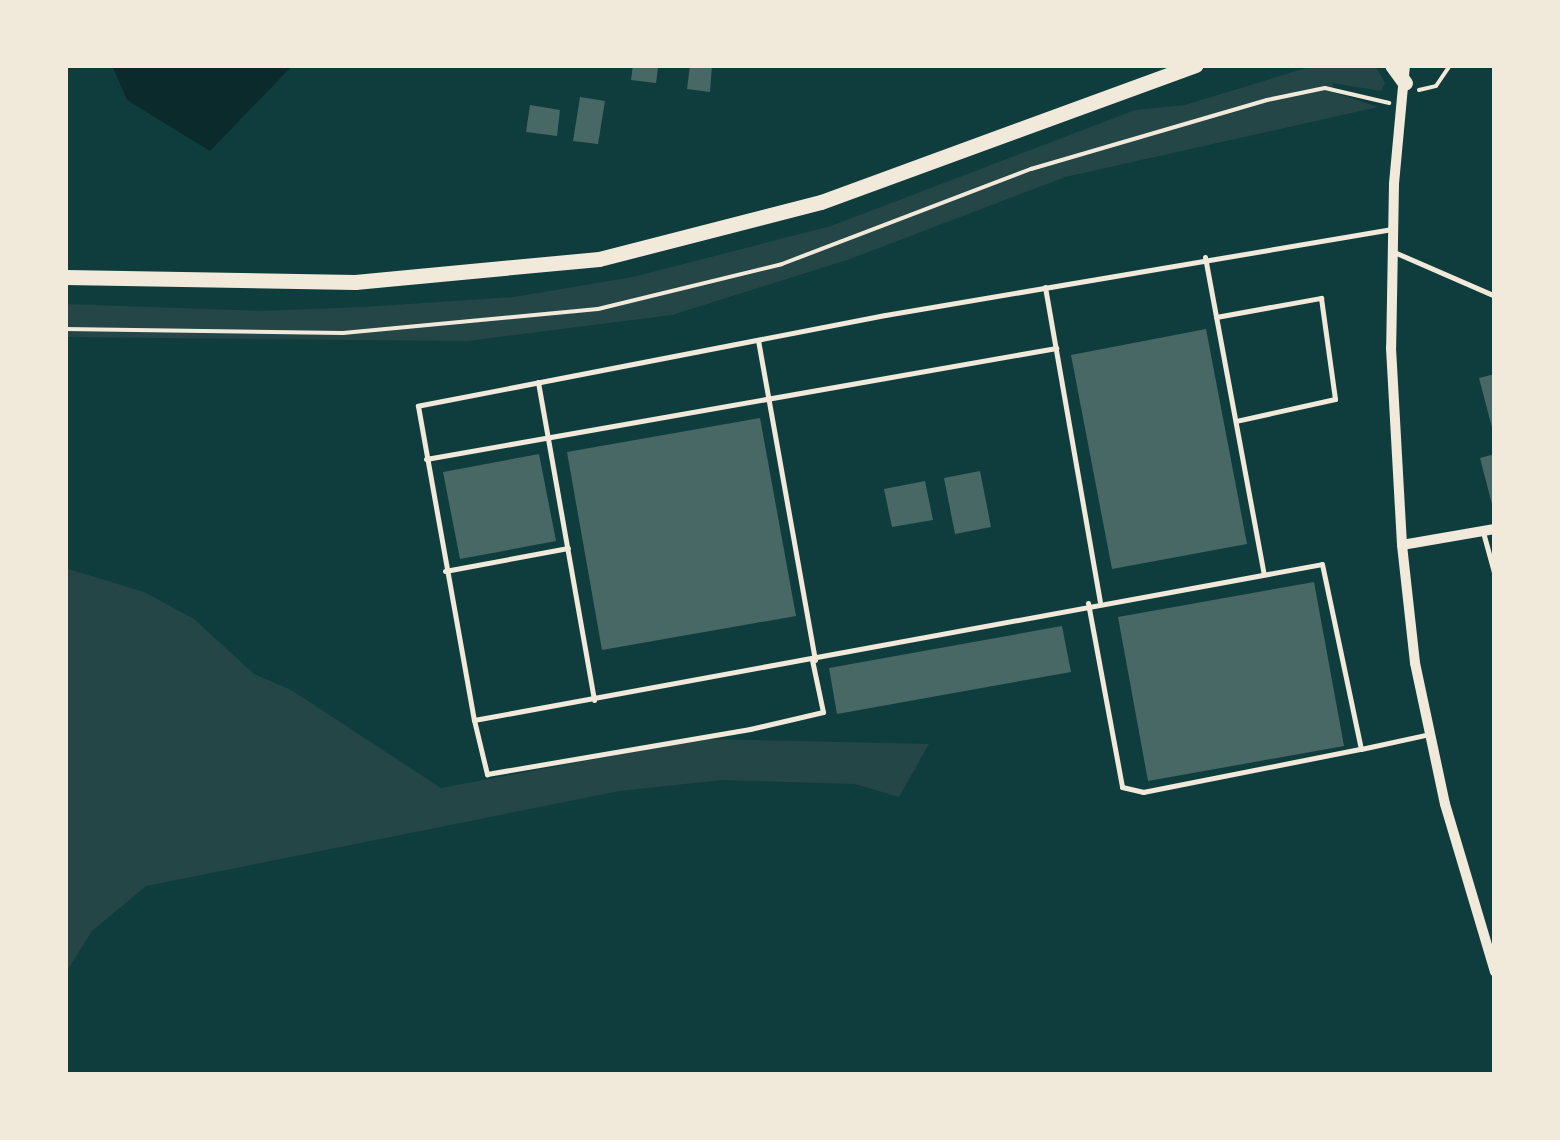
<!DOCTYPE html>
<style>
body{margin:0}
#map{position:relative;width:1560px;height:1140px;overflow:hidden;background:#0f3d3e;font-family:"Times New Roman",serif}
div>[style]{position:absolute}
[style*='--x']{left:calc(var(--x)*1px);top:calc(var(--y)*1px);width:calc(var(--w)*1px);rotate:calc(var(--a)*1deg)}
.green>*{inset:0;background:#244646}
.water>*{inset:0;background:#0a2a2b}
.building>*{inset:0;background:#486865}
.path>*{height:4px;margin:-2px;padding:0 2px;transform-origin:2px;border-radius:2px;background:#f1e9da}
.service>*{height:5px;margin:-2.5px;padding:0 2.5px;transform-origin:2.5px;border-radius:2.5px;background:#f1e9da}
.minor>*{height:10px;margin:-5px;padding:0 5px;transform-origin:5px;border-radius:5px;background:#f1e9da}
.trunk>*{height:15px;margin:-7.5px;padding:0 7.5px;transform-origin:7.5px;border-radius:7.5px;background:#f1e9da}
span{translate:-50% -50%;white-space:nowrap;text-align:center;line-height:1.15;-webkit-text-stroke:10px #f1e9da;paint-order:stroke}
.frame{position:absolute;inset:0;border:68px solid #f1e9da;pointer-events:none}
</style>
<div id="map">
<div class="green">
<div style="clip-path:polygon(1316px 65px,1375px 65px,1385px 83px,1381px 91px,1333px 83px,1332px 92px,1378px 107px,1065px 177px,850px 259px,672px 315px,467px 341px,65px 337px,65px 304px,262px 311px,363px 307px,514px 297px,633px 277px,831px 226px,1135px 110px,1185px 105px)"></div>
<div style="clip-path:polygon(65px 568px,144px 592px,194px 619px,254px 674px,291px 690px,441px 788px,702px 739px,929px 744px,899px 797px,855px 784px,722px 780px,619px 791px,146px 886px,92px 931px,65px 974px)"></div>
</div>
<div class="water">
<div style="clip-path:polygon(112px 65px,293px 65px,210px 151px,127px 100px)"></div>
</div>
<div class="building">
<div style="clip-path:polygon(633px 65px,658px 68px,656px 83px,631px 80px)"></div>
<div style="clip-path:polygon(690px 65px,712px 65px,710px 92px,687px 89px)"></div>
<div style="clip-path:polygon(580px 97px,605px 101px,598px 144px,573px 141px)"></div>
<div style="clip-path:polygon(530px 105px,560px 110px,557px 136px,526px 132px)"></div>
<div style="clip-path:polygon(1206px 329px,1247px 544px,1112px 569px,1071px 355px)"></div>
<div style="clip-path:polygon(1495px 374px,1495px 435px,1494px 435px,1479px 378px)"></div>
<div style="clip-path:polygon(760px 418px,796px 616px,602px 650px,567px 452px)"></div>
<div style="clip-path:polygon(539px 454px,556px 541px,460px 559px,443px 472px)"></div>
<div style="clip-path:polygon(1495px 454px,1495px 512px,1494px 512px,1480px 458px)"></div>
<div style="clip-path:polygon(980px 471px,991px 527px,955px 534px,944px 478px)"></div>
<div style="clip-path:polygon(925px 481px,933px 520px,892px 527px,884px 489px)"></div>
<div style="clip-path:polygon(1314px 582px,1344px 746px,1148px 781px,1118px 617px)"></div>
<div style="clip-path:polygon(1062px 626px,1071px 672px,837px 714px,829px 668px)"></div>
</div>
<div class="path">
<div style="--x:1419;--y:90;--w:17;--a:-13"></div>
<div style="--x:1436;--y:86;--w:25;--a:-56"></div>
<div style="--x:65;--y:329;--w:278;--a:0.8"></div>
<div style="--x:343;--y:333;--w:256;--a:-5.4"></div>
<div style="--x:598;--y:309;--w:189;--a:-13.7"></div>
<div style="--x:782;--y:264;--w:267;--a:-20.9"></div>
<div style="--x:1031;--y:169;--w:246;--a:-16.3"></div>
<div style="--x:1267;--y:100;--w:59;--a:-11.7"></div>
<div style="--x:1325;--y:88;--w:66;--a:13.2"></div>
</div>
<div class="service">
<div style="--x:1392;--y:229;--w:514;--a:170.37"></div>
<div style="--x:885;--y:315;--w:476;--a:169"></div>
<div style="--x:418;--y:406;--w:319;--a:79.9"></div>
<div style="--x:474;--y:720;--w:862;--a:-10.42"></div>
<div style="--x:1322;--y:564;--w:189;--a:78.1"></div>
<div style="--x:1361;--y:749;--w:71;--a:-12.3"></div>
<div style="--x:1394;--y:252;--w:110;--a:23.5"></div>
<div style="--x:1205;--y:257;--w:322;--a:79.5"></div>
<div style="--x:1045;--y:287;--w:319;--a:80.1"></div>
<div style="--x:1216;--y:317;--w:107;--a:-10.3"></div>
<div style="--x:1321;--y:298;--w:102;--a:82.1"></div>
<div style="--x:1335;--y:399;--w:101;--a:167.5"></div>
<div style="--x:758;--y:340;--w:325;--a:79.9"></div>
<div style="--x:538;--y:382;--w:323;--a:80"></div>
<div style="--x:426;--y:459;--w:640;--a:-9.99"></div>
<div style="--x:1483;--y:532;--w:46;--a:74.7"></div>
<div style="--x:445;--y:571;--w:125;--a:-10.6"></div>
<div style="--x:1088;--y:603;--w:187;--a:79.5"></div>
<div style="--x:1122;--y:787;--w:22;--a:13"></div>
<div style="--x:1143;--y:792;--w:221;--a:-11.2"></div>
<div style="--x:474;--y:720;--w:56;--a:76.5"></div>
<div style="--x:487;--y:774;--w:267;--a:-9.7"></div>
<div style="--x:750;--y:729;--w:75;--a:-13.1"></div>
<div style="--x:823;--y:712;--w:53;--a:-101.9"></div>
</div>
<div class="minor">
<div style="--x:1405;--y:65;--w:120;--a:95.3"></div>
<div style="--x:1394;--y:184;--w:164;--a:91"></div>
<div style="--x:1391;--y:348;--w:197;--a:86.8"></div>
<div style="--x:1402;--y:545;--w:119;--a:83.7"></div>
<div style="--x:1415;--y:663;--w:144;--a:78"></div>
<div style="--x:1445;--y:804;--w:175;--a:73.4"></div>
<div style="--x:1402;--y:545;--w:94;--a:-9.8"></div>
</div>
<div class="trunk">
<div style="--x:1392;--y:65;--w:22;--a:54"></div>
<div style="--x:65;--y:277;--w:290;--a:1"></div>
<div style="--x:355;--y:282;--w:245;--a:-5.4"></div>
<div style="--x:599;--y:259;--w:229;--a:-14.4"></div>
<div style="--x:821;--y:202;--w:399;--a:-20.1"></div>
</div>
<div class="frame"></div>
</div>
